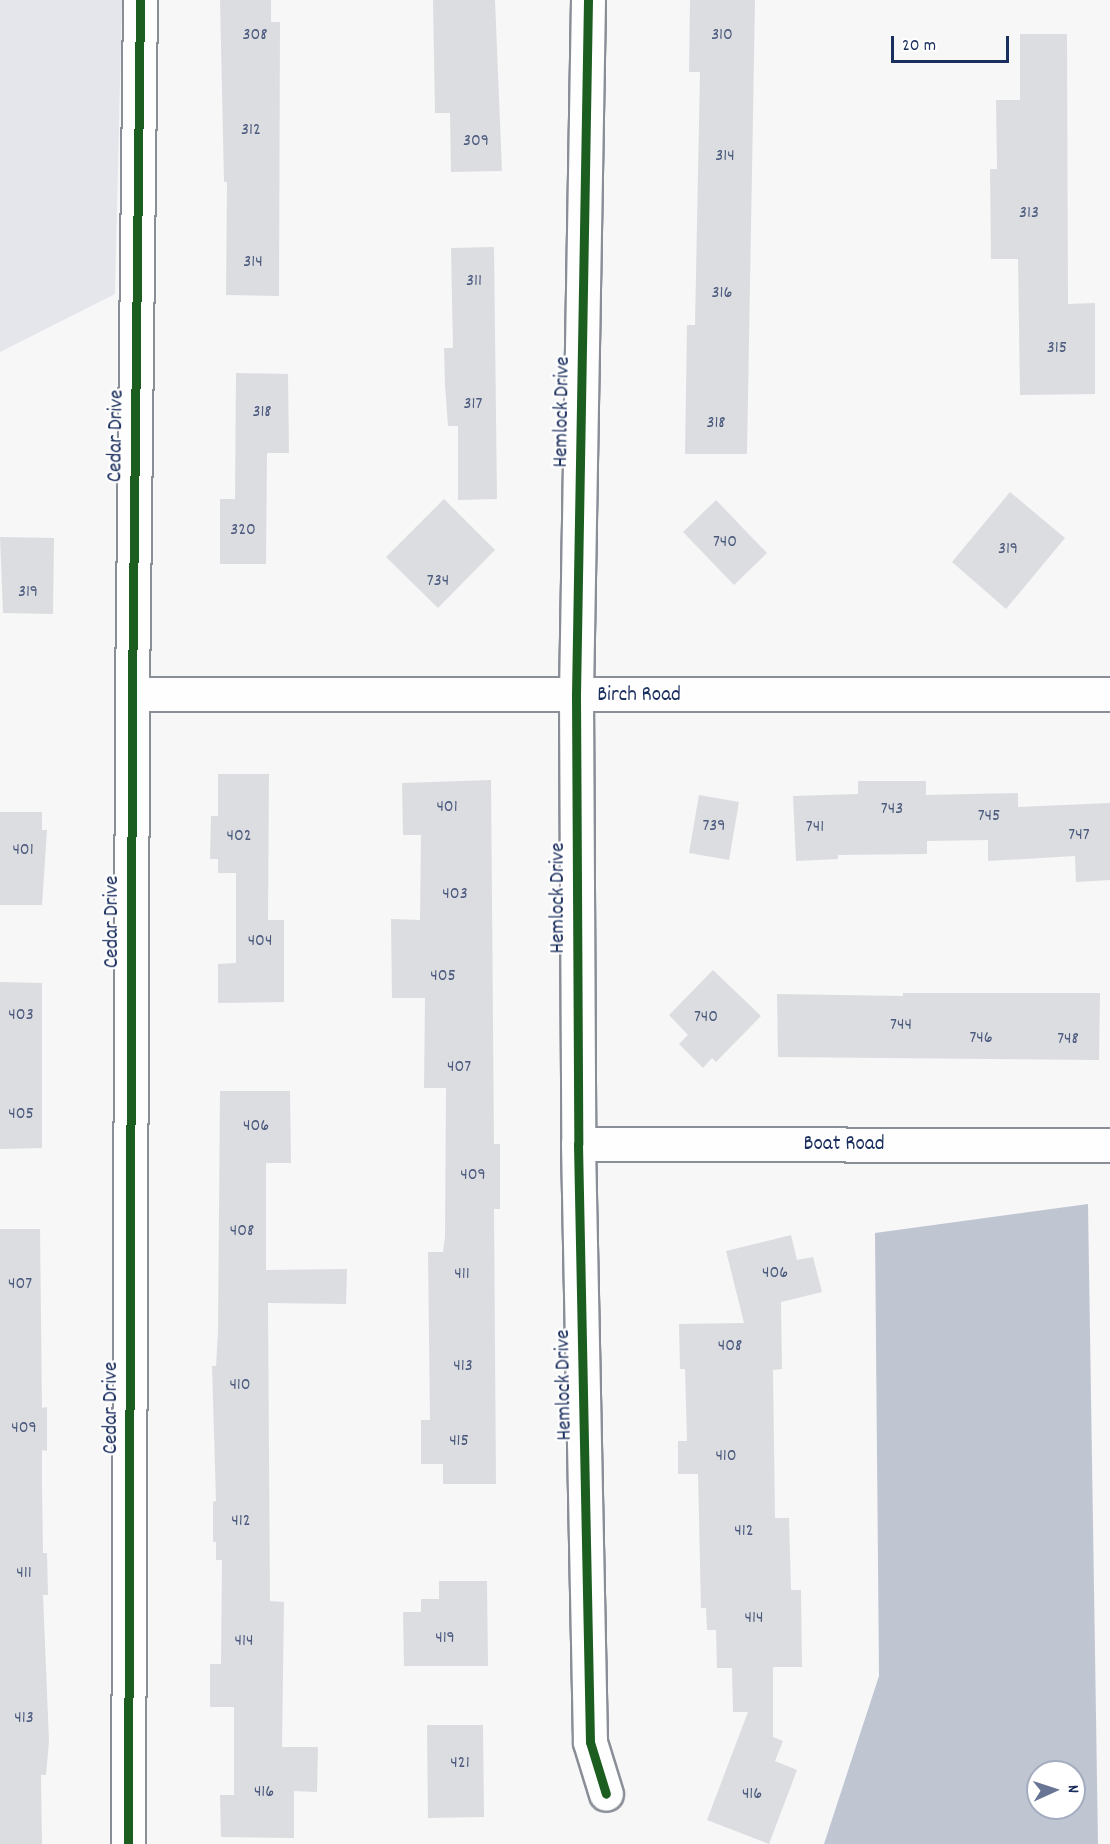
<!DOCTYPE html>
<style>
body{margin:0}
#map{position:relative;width:1110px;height:1844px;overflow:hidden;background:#f7f7f8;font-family:Dekko,sans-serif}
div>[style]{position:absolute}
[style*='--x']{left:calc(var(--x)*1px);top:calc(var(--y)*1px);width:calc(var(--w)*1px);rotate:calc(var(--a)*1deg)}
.green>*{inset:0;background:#e5e6ec}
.water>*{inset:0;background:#c0c5d2}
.building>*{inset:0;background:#dcdde0}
.roads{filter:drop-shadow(2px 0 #8a8e97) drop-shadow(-2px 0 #8a8e97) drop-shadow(0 2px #8a8e97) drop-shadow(0 -2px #8a8e97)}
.street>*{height:33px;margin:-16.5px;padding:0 16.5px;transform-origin:16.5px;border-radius:16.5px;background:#fefefe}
.cycleway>*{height:9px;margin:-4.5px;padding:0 4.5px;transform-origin:4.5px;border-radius:4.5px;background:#1b5e20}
span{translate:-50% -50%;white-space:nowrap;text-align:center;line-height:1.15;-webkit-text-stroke:4.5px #fff;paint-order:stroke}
.number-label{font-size:18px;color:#4b5a7e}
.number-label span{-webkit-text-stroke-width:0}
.street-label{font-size:21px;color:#1b2f5e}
.north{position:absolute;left:1026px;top:1760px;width:60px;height:60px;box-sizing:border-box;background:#fff;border:2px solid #a4acbf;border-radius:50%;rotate:87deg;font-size:16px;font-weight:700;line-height:24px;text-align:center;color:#1b2f5e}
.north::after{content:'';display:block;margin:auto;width:21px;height:27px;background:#687594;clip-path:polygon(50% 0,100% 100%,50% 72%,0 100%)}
.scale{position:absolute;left:891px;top:36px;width:118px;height:27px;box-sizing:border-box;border:3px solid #1b2f5e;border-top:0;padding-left:8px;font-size:18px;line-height:21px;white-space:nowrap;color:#1b2f5e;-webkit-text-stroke:4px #fff;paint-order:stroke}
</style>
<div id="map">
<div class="green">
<div style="clip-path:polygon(0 0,122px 0,115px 294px,0 352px)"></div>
</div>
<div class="water">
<div style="clip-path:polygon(evenodd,1088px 1204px,1098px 1844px,824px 1844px,879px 1676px,875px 1233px,1088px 1204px,1038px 1772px,1074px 1772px,1074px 1808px,1038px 1808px,1038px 1772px)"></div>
</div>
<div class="building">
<div style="clip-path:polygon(220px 0,271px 0,271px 22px,280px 22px,279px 296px,226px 295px,227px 182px,224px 182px)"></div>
<div style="clip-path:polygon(433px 0,495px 0,502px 171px,451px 172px,450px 113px,435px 113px)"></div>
<div style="clip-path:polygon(690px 0,755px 0,747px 454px,685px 454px,687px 325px,695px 325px,700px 72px,689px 72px)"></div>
<div style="clip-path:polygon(1020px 34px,1067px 34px,1068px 304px,1095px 303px,1095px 394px,1020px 395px,1018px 259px,991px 259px,990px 169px,997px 169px,996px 100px,1020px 100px)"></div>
<div style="clip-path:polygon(494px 247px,497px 499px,458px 500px,458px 426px,448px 426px,445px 385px,444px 348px,453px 348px,451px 248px)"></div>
<div style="clip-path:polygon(236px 373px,288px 374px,289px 453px,267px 453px,266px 564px,220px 564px,220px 499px,235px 499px)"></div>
<div style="clip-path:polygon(1010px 492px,1065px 538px,1006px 609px,952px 562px)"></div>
<div style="clip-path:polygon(444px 499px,495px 550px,438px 608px,386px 557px)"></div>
<div style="clip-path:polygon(716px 500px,767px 553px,734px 585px,683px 532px)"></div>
<div style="clip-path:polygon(0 537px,54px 538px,53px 614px,3px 613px)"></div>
<div style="clip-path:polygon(218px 774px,269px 774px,268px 920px,284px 920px,284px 1002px,218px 1003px,218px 964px,236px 963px,236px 873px,218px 873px,218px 859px,210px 859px,211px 816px,218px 816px)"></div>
<div style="clip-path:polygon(491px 780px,494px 1144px,500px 1144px,500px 1209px,494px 1209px,496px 1484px,443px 1484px,443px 1464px,421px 1464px,421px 1420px,430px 1420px,428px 1252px,443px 1252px,445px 1237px,446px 1088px,424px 1088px,425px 998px,392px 998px,391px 919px,420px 920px,421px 835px,403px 835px,402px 783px)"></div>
<div style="clip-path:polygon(858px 781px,926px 781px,926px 795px,1018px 793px,1018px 807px,1110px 803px,1110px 880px,1076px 882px,1075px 856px,988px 861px,988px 840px,927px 841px,927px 854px,838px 855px,838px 859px,796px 861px,793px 796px,858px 794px)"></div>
<div style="clip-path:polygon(699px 795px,739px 802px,729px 860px,689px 853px)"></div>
<div style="clip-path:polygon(0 812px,42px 812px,42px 830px,47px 830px,42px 905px,0 905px)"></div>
<div style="clip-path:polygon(713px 970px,761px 1016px,716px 1062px,712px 1058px,703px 1068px,679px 1044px,688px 1035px,669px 1015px)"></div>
<div style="clip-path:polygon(0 982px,42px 983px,42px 1148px,0 1149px)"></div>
<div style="clip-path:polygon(903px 993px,1100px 993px,1099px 1060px,778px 1057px,777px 994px,903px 996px)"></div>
<div style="clip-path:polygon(220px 1091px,290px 1091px,291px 1163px,266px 1163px,266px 1270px,347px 1269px,346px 1304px,268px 1303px,270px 1601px,284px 1602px,282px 1747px,318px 1747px,317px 1792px,294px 1791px,294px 1838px,221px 1837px,220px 1795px,234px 1795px,234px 1707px,210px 1707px,210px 1664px,221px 1664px,222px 1560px,216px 1560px,216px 1542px,213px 1542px,213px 1502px,216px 1501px,212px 1366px,216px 1366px,218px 1331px)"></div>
<div style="clip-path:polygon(0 1229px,40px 1229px,42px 1408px,47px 1407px,47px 1451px,42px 1450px,42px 1484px,43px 1553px,47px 1553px,48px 1595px,43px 1595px,49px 1741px,46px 1775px,41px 1775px,42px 1844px,0 1844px)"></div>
<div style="clip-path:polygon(791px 1235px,797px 1260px,813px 1257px,822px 1292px,781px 1302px,782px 1369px,773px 1370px,775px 1518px,789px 1518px,791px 1590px,801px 1590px,802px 1667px,773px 1667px,773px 1737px,783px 1741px,775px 1761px,797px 1770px,769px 1844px,707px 1820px,748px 1712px,733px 1712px,732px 1668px,717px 1668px,716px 1630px,707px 1630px,706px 1608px,701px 1608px,698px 1474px,678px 1474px,678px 1441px,687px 1441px,685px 1369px,680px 1369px,679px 1324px,744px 1323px,726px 1251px)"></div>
<div style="clip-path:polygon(439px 1581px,487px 1581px,488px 1666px,404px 1666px,403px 1612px,421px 1612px,421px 1599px,439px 1599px)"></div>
<div style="clip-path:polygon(427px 1725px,483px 1725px,484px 1817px,428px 1818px)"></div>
</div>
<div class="roads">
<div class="street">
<div style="--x:588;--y:0;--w:696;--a:90.99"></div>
<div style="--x:576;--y:696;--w:448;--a:89.7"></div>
<div style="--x:578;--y:1144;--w:598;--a:88.85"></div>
<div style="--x:590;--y:1742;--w:54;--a:72.9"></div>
<div style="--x:132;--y:694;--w:978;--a:0"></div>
<div style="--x:578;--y:1144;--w:532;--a:0.11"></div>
<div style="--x:128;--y:1844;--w:1150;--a:-89.8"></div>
<div style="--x:132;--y:694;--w:694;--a:-89.34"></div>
</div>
</div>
<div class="cycleway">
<div style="--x:588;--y:0;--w:696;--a:90.99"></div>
<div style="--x:576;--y:696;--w:448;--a:89.7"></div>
<div style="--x:578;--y:1144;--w:598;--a:88.85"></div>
<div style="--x:590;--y:1742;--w:54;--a:72.9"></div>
<div style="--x:128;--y:1844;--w:1150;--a:-89.8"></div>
<div style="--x:132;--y:694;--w:694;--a:-89.34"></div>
</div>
<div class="number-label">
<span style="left:255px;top:36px">308</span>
<span style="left:722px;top:36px">310</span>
<span style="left:251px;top:131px">312</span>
<span style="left:476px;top:142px">309</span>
<span style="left:725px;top:157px">314</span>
<span style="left:1029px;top:214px">313</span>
<span style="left:253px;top:263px">314</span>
<span style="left:474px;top:282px">311</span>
<span style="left:722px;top:294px">316</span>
<span style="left:1057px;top:349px">315</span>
<span style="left:473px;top:405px">317</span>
<span style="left:262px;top:413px">318</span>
<span style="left:716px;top:424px">318</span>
<span style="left:243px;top:531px">320</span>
<span style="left:725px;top:543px">740</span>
<span style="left:1008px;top:550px">319</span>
<span style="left:438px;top:582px">734</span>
<span style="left:28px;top:593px">319</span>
<span style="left:447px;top:808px">401</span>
<span style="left:892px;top:810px">743</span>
<span style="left:989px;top:817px">745</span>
<span style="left:714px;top:827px">739</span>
<span style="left:815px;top:828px">741</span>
<span style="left:1079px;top:836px">747</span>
<span style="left:239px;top:837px">402</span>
<span style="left:23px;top:851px">401</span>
<span style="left:455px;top:895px">403</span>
<span style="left:260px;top:942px">404</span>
<span style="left:443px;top:977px">405</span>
<span style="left:21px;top:1016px">403</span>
<span style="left:706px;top:1018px">740</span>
<span style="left:901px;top:1026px">744</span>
<span style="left:981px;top:1039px">746</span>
<span style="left:1068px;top:1040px">748</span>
<span style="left:459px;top:1068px">407</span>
<span style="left:21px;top:1115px">405</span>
<span style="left:256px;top:1127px">406</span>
<span style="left:473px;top:1176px">409</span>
<span style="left:242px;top:1232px">408</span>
<span style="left:775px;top:1274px">406</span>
<span style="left:462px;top:1275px">411</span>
<span style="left:20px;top:1285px">407</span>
<span style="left:730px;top:1347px">408</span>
<span style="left:463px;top:1367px">413</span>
<span style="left:240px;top:1386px">410</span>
<span style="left:24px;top:1429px">409</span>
<span style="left:459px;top:1442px">415</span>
<span style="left:726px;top:1457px">410</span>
<span style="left:241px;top:1522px">412</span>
<span style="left:744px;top:1532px">412</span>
<span style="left:24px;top:1574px">411</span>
<span style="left:754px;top:1619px">414</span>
<span style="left:445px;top:1639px">419</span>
<span style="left:244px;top:1642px">414</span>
<span style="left:24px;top:1719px">413</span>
<span style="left:460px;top:1764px">421</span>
<span style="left:264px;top:1793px">416</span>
<span style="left:752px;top:1795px">416</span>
</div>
<div class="street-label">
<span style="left:563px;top:412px;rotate:-89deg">Hemlock Drive</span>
<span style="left:117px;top:436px;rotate:-89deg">Cedar Drive</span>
<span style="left:639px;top:696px">Birch Road</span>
<span style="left:559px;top:898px;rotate:-90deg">Hemlock Drive</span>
<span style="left:113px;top:922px;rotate:-90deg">Cedar Drive</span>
<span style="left:844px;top:1145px">Boat Road</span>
<span style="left:565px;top:1385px;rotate:-91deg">Hemlock Drive</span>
<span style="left:112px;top:1408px;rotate:-90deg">Cedar Drive</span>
</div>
<div class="north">N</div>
<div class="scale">20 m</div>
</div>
